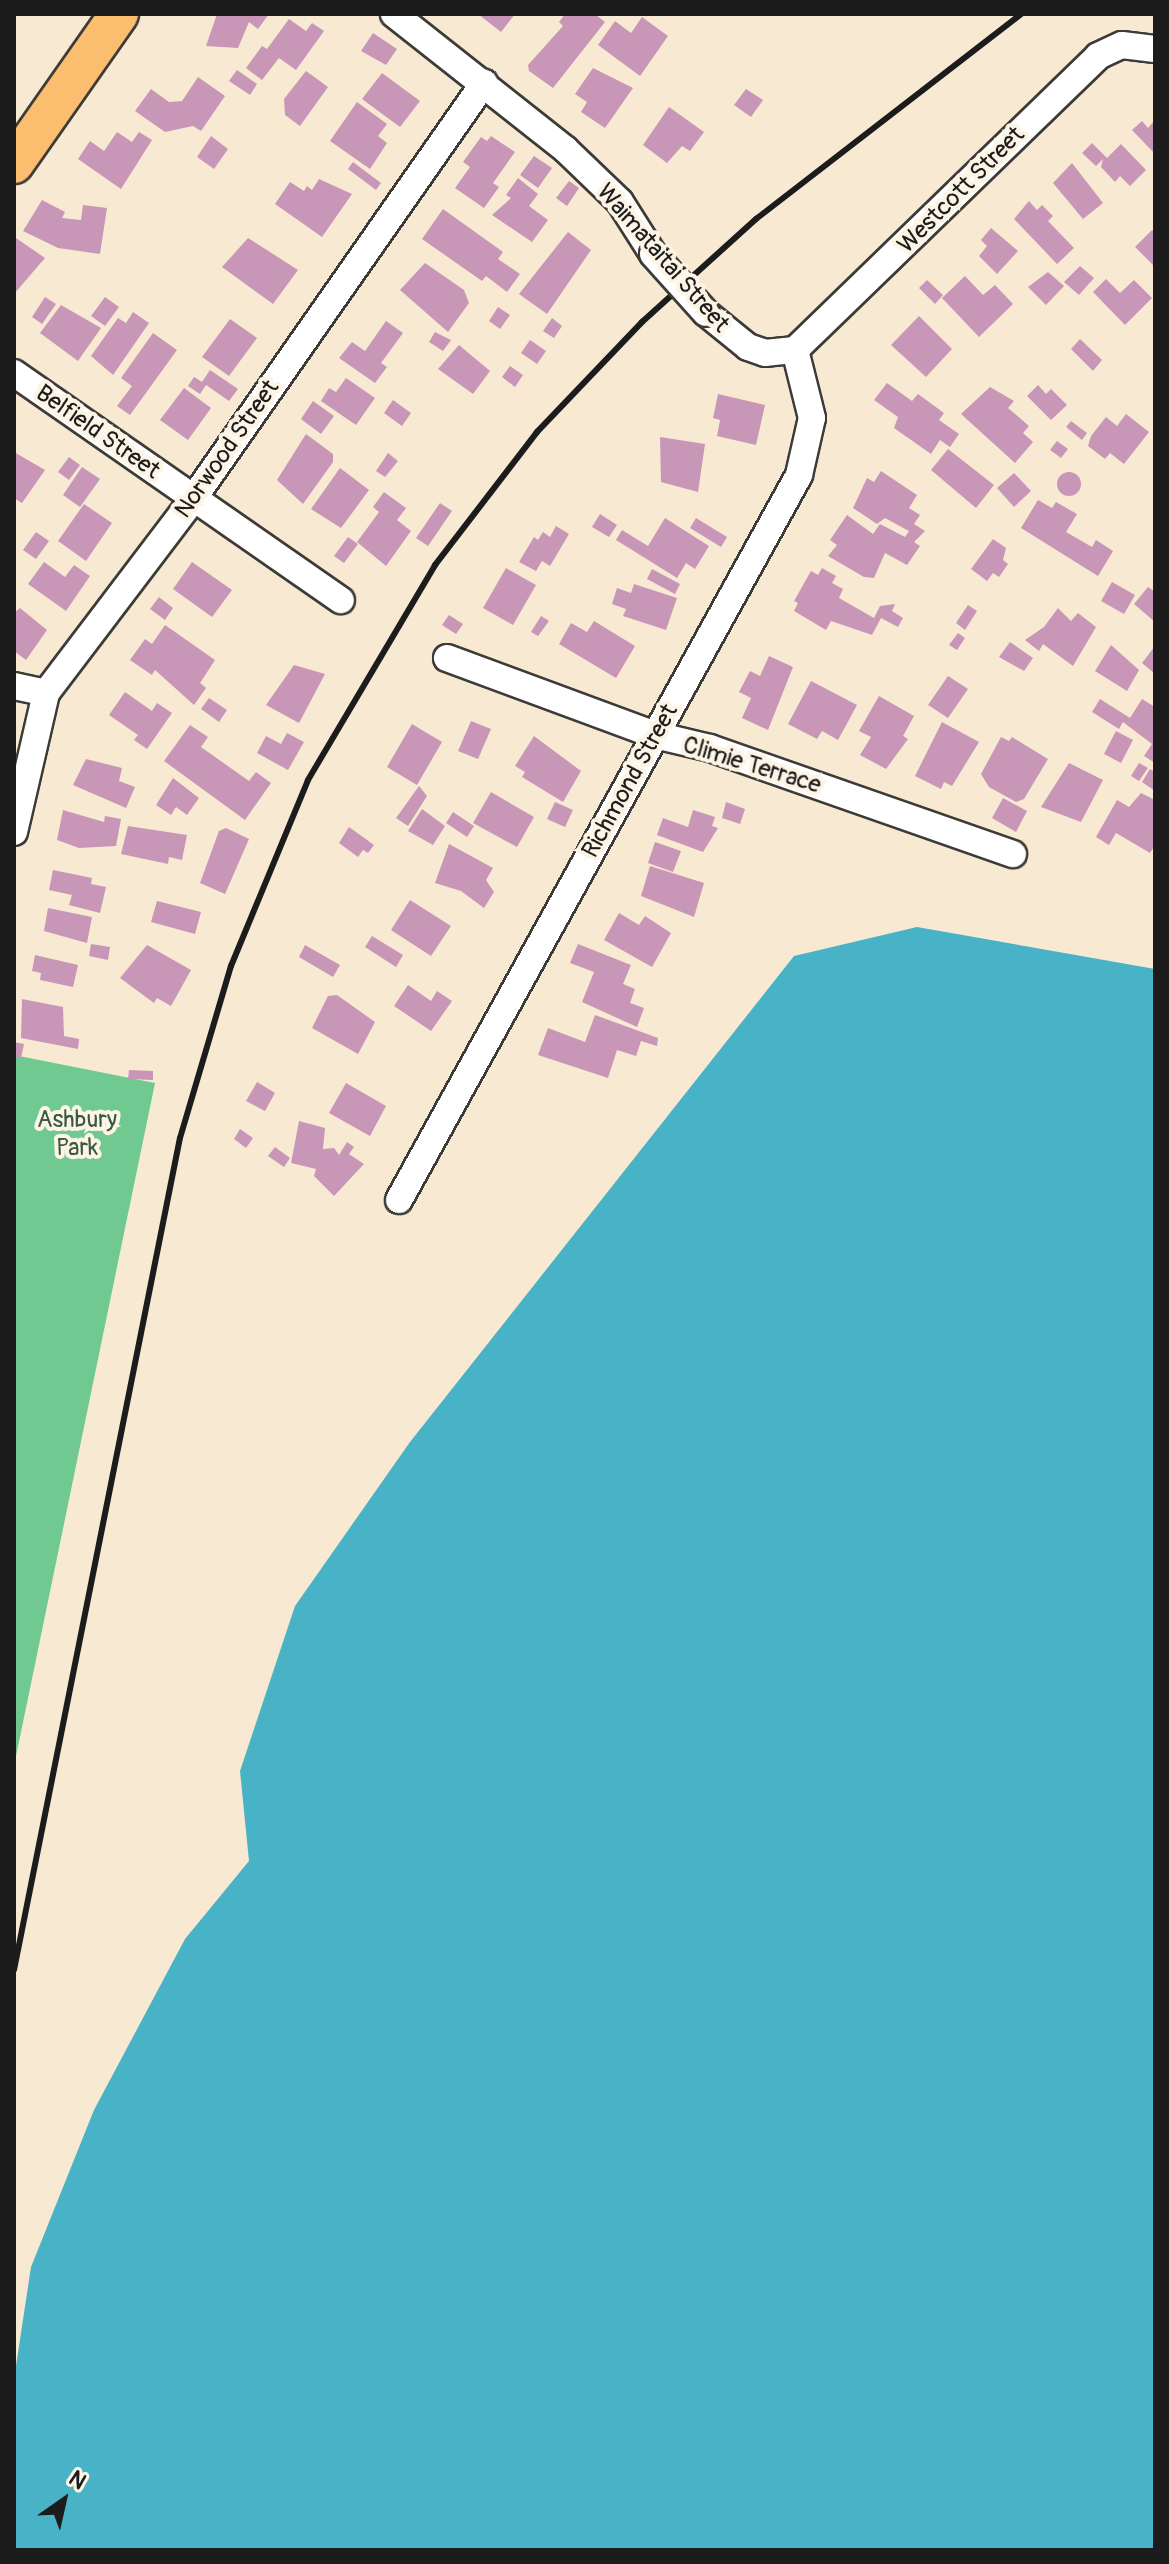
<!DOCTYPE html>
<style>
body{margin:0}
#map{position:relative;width:1169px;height:2564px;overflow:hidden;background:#f8e9d2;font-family:Pangolin,sans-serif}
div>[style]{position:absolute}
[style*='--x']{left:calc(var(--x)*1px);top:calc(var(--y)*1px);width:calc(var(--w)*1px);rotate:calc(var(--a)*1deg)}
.green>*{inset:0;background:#6fc991}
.water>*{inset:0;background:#48b3c6}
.building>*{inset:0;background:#c897b7}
.round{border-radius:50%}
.roads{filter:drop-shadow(2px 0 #3d3b37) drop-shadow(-2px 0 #3d3b37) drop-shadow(0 2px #3d3b37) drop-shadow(0 -2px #3d3b37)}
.minor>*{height:26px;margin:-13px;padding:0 13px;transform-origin:13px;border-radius:13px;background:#fff}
.highway>*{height:38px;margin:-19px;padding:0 19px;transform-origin:19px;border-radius:19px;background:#fbbd6e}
.rail>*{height:6px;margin:-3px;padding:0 3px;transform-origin:3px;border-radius:3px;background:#1c1c1c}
.bridges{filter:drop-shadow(2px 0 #3d3b37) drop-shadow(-2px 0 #3d3b37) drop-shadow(0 2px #3d3b37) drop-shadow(0 -2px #3d3b37)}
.minor-bridge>*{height:26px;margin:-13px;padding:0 13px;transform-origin:13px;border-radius:13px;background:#fff}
span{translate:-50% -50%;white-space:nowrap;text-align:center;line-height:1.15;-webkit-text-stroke:8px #fcf5e5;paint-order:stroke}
.street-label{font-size:24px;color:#1c1c1c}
.park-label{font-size:24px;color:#395945}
.frame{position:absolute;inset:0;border:16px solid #1c1c1c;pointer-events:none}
.north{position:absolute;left:24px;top:2460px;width:80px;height:80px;-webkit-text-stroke:6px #fcf5e5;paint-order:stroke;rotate:34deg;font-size:22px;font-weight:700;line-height:32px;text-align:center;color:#1c1c1c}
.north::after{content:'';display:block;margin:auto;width:28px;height:36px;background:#1c1c1c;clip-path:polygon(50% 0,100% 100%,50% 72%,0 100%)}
</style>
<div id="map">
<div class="green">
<div style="clip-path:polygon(14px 1055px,155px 1083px,14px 1766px)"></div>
</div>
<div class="water">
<div style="clip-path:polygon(917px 927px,1155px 969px,1155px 2550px,14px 2550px,14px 2379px,31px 2267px,94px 2110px,185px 1939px,249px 1861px,240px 1771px,295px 1606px,410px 1442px,794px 956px)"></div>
</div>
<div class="building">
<div style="clip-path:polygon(217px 14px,269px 14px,258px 29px,249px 22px,238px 48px,206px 46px)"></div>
<div style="clip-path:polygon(478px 14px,515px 14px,501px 32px)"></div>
<div style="clip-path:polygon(565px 14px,595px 14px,605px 22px,553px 88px,529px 71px,528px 65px,563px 26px,559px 22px)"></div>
<div style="clip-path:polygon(642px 17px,668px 36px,640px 76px,598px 45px,615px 21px,631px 33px)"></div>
<div style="clip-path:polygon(289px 19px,306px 31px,312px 23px,324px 31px,296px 70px,279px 58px,262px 80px,246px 68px,262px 46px,267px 49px)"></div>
<div style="clip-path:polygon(373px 33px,397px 49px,386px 65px,361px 51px)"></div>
<div style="clip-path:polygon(593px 68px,633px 88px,605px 128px,581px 112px,587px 102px,575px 94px)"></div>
<div style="clip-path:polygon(237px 70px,257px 84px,250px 95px,229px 81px)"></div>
<div style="clip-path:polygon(306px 71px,328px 87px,300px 126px,285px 115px,284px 99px)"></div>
<div style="clip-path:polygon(382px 73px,420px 101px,400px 127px,362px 99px)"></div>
<div style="clip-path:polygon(198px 77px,225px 96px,201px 131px,193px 126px,165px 132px,135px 111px,151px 89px,169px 102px,182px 101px)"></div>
<div style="clip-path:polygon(746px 89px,763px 100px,751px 117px,734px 105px)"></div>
<div style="clip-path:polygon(357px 102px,387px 124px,378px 136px,387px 143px,370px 169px,330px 141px)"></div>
<div style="clip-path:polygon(669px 107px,704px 132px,690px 151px,682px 146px,667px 163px,643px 145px)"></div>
<div style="clip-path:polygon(1155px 120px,1155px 154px,1132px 130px,1142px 121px,1148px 128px)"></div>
<div style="clip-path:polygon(117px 132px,132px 142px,139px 132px,152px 140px,121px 189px,78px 159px,90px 141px,104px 151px)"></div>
<div style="clip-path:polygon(211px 136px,228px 149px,214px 169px,197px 157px)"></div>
<div style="clip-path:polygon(491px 136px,515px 152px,493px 183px,499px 187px,484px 208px,455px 188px,470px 167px,463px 162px,481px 137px,487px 141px)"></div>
<div style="clip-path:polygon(1092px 143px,1107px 158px,1121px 144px,1146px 170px,1130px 186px,1120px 176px,1115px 182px,1101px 167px,1103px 159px,1096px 166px,1082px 153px)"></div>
<div style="clip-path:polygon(534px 156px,552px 168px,538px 188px,520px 175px)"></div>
<div style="clip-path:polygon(353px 162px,381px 183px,376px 190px,348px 169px)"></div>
<div style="clip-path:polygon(1072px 163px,1103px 203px,1083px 219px,1053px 183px)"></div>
<div style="clip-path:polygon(518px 178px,538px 194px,529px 206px,548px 220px,532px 242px,492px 215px,511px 198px,506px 195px)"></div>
<div style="clip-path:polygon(319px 179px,352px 194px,322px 237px,275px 204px,290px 182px,304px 191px,307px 186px,312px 190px)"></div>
<div style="clip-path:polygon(569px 181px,579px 188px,567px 206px,556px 198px)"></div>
<div style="clip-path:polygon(42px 200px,65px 212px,62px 218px,81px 220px,83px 205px,107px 208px,100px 254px,58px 248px,23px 231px)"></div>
<div style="clip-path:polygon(1029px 201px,1037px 210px,1042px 205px,1053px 216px,1048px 221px,1074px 248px,1057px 264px,1014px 219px)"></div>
<div style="clip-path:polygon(443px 209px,503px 252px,498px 259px,520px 274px,507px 292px,486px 276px,482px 281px,422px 239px)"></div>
<div style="clip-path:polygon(991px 228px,1018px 251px,997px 274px,979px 256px,987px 246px,981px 240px)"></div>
<div style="clip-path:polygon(1152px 230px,1155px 233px,1155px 267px,1135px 247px)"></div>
<div style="clip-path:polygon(568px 232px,591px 250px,547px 314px,519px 294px)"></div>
<div style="clip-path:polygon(16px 238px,45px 258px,14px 294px,14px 242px)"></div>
<div style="clip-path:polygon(248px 238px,298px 270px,273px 304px,222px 267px)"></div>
<div style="clip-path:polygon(425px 263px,464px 290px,469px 303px,448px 332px,400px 290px)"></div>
<div style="clip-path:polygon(1080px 266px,1094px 278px,1079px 295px,1064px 282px)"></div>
<div style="clip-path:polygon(1048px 272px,1064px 286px,1046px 305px,1028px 287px)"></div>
<div style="clip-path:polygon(965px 276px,983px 295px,995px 285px,1013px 304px,979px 337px,942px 298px)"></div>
<div style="clip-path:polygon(1106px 279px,1120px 293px,1134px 280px,1152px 298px,1125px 325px,1093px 292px)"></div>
<div style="clip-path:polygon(927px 280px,943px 295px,935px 304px,919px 288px)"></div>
<div style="clip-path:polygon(45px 297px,56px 304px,42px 324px,32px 317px)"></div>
<div style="clip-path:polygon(105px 297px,119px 307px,105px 326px,91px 316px)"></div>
<div style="clip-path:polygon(61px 305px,101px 328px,78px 361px,40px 333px)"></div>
<div style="clip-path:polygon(498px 307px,510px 315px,500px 329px,489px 321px)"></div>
<div style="clip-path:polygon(133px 312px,149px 323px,113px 375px,91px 356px,118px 318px,126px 323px)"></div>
<div style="clip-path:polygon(919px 316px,952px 349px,926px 377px,891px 345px)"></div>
<div style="clip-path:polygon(552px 318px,562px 326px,554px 338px,543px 331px)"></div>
<div style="clip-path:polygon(230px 319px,257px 338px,229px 376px,202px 357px)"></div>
<div style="clip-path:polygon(386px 321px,403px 333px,381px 363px,387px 367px,375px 383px,339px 358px,352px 342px,365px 351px)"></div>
<div style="clip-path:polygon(435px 332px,451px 340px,443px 351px,429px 342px)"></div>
<div style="clip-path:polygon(153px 333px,177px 350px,130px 415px,117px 406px,132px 386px,121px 378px)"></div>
<div style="clip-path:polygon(1080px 339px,1102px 360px,1093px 371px,1071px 349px)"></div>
<div style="clip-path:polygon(530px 340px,546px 351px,537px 364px,521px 353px)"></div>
<div style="clip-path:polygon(459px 345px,490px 371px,473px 394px,438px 369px)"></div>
<div style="clip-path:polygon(510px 366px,523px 375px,515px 387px,502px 377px)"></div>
<div style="clip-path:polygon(210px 370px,238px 389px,229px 401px,206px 385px,200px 394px,188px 386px,194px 377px,202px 382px)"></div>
<div style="clip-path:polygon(346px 378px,375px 398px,356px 425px,321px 401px,329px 388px,336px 392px)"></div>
<div style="clip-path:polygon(887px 383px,912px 401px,918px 394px,944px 413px,939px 420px,959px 434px,950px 447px,940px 440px,931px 454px,894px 428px,898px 417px,874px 400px)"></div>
<div style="clip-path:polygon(1038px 385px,1046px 394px,1051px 389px,1067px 405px,1051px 420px,1027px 396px)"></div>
<div style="clip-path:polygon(990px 387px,1014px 401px,1008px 408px,1029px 426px,1023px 433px,1033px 442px,1015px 463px,961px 414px)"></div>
<div style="clip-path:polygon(184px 388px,211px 408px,188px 440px,160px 420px)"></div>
<div style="clip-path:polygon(718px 394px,765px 405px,756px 445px,717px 436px,720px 420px,713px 418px)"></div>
<div style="clip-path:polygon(393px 400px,411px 413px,402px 426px,384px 413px)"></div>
<div style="clip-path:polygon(313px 401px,334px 416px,321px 434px,301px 419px)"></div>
<div style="clip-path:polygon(1126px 414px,1149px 432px,1124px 464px,1110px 453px,1105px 459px,1088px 446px,1091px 436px,1106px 417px,1117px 426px)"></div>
<div style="clip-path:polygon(1071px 421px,1087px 433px,1082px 440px,1066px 427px)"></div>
<div style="clip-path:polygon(306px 434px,333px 454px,333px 462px,303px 504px,277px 480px)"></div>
<div style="clip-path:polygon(660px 437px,705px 444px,698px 492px,661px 482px)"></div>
<div style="clip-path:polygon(1057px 441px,1068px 449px,1061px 458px,1050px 450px)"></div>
<div style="clip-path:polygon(948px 449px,994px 485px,976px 508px,931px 470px)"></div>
<div style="clip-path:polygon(14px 452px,45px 470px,22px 503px,14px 498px)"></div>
<div style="clip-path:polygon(388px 453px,398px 461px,385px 477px,376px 471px)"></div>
<div style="clip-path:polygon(69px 457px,80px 465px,69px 480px,58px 472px)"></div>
<div style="clip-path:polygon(82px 467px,100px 479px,80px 507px,63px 495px)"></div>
<div style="clip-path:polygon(340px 468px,369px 490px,341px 528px,311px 509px)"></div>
<div style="clip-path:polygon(881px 471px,917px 495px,909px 508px,920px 515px,914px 524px,925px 531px,914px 542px,920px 546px,907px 565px,885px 553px,874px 578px,864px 577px,828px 556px,837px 545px,830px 540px,847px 515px,873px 534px,880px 524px,905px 537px,909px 531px,885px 518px,877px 524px,853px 508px,867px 478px,874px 482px)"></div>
<div class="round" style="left:1057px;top:472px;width:24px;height:24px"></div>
<div style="clip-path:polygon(1014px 473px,1031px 491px,1014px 507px,997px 488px)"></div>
<div style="clip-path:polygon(384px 492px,406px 508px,397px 520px,411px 531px,386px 566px,357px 542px,379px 512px,373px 507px)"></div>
<div style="clip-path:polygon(1038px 500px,1052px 508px,1056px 502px,1077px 514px,1066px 532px,1092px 547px,1096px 540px,1113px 551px,1098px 576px,1021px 528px)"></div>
<div style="clip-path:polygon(440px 503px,452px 511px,428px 546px,416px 538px)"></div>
<div style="clip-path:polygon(84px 504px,112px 523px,86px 561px,58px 541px)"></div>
<div style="clip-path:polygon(600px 514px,617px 525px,609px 537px,592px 527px)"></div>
<div style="clip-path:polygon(665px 518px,709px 546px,695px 569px,686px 563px,677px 578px,616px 540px,622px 530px,648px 546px)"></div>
<div style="clip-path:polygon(696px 518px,727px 537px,721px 547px,690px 528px)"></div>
<div style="clip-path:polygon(556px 526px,569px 534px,550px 566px,542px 561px,536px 571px,519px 562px,534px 537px,538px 540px,543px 532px,550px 537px)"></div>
<div style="clip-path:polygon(36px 532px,49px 541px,36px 559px,23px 550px)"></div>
<div style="clip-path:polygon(348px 537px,358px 544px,344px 563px,334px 556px)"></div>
<div style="clip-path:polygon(993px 539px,1006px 548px,1003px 560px,1008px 564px,999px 577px,993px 573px,987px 581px,971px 569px)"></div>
<div style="clip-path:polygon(44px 562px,65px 577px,74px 565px,90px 576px,66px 611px,28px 584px)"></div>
<div style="clip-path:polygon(192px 562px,232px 590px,212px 617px,173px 589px)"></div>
<div style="clip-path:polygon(506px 568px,536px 585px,513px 625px,483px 608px)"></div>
<div style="clip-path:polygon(822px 568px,836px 576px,832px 583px,843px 589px,839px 598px,874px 618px,880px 606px,895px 604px,892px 611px,903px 618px,898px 627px,881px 618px,872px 635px,831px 621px,826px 630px,794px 611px,798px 603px,794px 601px,811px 571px,818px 575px)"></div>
<div style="clip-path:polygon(652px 569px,680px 584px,675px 594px,647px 579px)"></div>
<div style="clip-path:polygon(1112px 582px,1135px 595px,1124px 614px,1101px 601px)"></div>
<div style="clip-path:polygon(634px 584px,677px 598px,666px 630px,623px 616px,626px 609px,612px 604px,617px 588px,631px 593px)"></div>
<div style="clip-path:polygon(1148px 587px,1155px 592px,1155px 622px,1134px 604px)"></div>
<div style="clip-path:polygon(159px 597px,173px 608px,165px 620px,150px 609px)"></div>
<div style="clip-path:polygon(968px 605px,977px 611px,965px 630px,956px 623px)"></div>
<div style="clip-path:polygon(20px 608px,47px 630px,26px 660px,14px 651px,14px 613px)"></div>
<div style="clip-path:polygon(1058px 608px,1071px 621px,1078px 613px,1096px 627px,1073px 666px,1043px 644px,1039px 651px,1025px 640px,1044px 627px)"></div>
<div style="clip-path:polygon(449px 615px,463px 624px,456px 634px,442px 625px)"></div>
<div style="clip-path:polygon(541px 616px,549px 621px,538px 636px,531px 632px)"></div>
<div style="clip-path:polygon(594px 621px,635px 646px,616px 678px,559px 644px,571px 623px,587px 632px)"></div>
<div style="clip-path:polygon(165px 625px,215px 660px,200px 683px,206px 688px,194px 705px,155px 670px,152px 675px,130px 660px,145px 639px,152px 644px)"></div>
<div style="clip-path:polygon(958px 633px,965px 638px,957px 650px,949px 645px)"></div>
<div style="clip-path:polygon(1010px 642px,1033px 658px,1024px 671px,999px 657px)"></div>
<div style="clip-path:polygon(1111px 645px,1139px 670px,1127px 691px,1095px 671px)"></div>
<div style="clip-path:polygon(1155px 646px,1155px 674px,1142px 663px)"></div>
<div style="clip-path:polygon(769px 656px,793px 667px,768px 730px,742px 718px,751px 698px,739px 692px,750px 671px,760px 676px)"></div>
<div style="clip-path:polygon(294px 665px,325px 674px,299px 723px,266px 705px)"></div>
<div style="clip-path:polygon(948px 676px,968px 689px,948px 718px,928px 705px)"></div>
<div style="clip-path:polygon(811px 681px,857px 705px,838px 740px,822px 731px,817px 739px,788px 724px)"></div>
<div style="clip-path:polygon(125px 692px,152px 711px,157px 703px,172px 713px,147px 749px,134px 740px,138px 735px,109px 715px)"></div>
<div style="clip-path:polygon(879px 696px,914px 716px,903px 736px,908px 739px,886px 769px,860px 755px,871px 737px,859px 731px)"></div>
<div style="clip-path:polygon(209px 698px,227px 710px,219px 722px,201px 709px)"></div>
<div style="clip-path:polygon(1100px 699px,1130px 718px,1142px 699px,1155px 707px,1155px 763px,1144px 756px,1152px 744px,1123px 722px,1119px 729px,1092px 712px)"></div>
<div style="clip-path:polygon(471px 721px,491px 729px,478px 759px,458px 751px)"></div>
<div style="clip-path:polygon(942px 722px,979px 742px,952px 786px,944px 782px,941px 789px,915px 776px)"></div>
<div style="clip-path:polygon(412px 724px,442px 742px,417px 785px,387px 767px)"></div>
<div style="clip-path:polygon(190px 725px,208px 737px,201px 747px,249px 781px,256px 772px,271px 783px,245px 820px,164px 761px)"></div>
<div style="clip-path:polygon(1116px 731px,1133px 740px,1121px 763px,1104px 754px)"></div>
<div style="clip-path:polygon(287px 733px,304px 742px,288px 770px,257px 753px,266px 736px,281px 744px)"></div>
<div style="clip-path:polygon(534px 736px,581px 771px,563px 802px,522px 777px,525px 772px,515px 766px)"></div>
<div style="clip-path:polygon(1001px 737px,1009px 741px,1012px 737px,1048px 759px,1024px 799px,1016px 802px,989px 787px,981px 774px)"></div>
<div style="clip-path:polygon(86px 759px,122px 768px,119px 781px,135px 787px,126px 808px,73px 785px)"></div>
<div style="clip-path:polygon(1069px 763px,1103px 780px,1081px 822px,1041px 807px)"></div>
<div style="clip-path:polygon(1139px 763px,1148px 768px,1139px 781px,1131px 776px)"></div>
<div style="clip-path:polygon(1150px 769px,1155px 772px,1155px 791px,1142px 782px)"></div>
<div style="clip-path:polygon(173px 778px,199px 798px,187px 815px,176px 807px,171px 815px,156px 805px)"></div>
<div style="clip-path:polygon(419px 786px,427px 796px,408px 826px,396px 818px)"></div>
<div style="clip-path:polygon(491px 792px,534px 817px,517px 847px,473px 823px)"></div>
<div style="clip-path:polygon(1141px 793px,1155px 800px,1155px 845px,1150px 853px,1116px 833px,1109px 845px,1096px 837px,1117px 800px,1129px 807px)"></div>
<div style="clip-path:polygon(1003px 798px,1027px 811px,1016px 832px,992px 818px)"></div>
<div style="clip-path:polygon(555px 802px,573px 810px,565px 827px,547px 819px)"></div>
<div style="clip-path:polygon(726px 802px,745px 809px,740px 824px,722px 818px)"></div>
<div style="clip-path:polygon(422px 809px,445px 826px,433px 845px,408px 831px)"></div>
<div style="clip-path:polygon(63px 810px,104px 822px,105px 816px,121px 819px,116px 846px,79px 848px,57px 840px)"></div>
<div style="clip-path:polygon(693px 810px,715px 817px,712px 826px,718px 828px,703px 852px,657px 835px,663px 818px,688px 827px)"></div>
<div style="clip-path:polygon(453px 812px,474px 826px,467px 837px,446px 823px)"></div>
<div style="clip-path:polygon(128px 826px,187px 835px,182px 860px,169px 857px,168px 864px,121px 854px)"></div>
<div style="clip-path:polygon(349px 827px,374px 845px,368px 853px,363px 850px,358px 857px,339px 843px)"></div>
<div style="clip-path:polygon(226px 828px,249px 839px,225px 894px,200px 883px,219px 831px)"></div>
<div style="clip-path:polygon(655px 842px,681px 851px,673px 872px,648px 863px)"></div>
<div style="clip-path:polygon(449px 844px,493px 868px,486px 880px,494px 892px,484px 908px,461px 891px,435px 883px)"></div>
<div style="clip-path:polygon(650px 866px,704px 883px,694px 917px,641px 896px)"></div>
<div style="clip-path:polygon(53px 870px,92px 878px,91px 884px,106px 887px,100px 913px,69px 905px,72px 895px,49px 890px)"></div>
<div style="clip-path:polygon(410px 900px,451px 926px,431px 956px,391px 930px)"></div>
<div style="clip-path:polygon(157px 901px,201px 912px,195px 934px,151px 922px)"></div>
<div style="clip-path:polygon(48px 908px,92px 917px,87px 943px,44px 931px)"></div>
<div style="clip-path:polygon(619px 913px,639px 925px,645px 916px,671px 933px,652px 967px,604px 940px)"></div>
<div style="clip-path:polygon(372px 936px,403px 955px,396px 967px,365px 947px)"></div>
<div style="clip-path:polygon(91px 944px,110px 947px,108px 960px,89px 956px)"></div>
<div style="clip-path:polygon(578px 944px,631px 965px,623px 984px,635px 989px,630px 1003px,644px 1008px,637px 1027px,582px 1002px,594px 972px,570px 963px)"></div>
<div style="clip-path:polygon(147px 945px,191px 970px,171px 1006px,157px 998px,154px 1003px,120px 978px)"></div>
<div style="clip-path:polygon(305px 945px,340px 965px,333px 977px,299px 957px)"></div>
<div style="clip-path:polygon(35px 955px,78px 965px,73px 987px,40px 980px,41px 973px,32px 971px)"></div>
<div style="clip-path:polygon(408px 985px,431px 1001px,437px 991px,452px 1001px,431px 1031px,394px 1006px)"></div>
<div style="clip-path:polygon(337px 995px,375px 1022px,358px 1054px,312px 1028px,328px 996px)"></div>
<div style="clip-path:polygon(22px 999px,63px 1007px,64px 1036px,79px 1039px,78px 1049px,21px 1038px)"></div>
<div style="clip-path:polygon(595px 1015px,658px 1038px,657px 1046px,641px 1041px,636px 1056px,617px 1050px,608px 1078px,538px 1055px,548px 1028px,585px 1042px)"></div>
<div style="clip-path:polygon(14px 1042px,24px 1044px,21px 1058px,14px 1057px)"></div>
<div style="clip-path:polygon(129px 1070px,153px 1071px,153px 1080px,128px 1079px)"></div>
<div style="clip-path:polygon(257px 1082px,275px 1093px,265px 1111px,246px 1101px)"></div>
<div style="clip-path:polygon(346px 1083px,386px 1106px,370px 1136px,329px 1113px)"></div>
<div style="clip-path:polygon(299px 1121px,325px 1128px,323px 1149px,334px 1148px,339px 1155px,347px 1142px,354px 1147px,349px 1154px,364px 1164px,334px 1196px,314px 1176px,316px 1169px,291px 1163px)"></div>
<div style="clip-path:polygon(240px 1129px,253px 1138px,246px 1148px,234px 1139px)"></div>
<div style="clip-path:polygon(275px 1147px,290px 1158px,284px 1167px,268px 1156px)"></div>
</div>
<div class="roads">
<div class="minor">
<div style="--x:394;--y:14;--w:218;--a:38.3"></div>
<div style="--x:565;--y:149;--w:76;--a:43.9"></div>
<div style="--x:620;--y:202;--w:62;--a:57.6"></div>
<div style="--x:706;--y:313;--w:54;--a:39"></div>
<div style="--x:748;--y:347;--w:18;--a:19"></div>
<div style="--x:765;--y:353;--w:30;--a:-6"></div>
<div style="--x:795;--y:350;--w:422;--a:-44.1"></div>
<div style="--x:1098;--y:56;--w:26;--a:-25"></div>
<div style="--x:1122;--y:45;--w:33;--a:7"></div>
<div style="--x:14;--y:373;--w:398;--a:34.8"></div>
<div style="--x:447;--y:658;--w:222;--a:20.3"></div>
<div style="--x:655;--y:735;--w:57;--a:13.3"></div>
<div style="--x:710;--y:748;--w:321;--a:19.3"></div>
<div style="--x:14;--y:686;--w:33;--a:12"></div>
<div style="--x:14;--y:832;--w:143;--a:-77"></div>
<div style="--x:46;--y:693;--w:243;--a:-52.8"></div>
<div style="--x:193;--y:499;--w:508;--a:-55.03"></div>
<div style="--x:399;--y:1200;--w:828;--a:-61.11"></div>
<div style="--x:799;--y:475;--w:58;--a:-77.2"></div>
<div style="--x:812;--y:418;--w:70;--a:-104"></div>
</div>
<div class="highway">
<div style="--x:14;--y:164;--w:183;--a:-55"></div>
</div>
</div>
<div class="rail">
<div style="--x:14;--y:1970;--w:848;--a:-78.72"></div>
<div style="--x:180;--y:1138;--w:179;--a:-73.5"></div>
<div style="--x:231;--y:966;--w:201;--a:-67.5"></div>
<div style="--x:308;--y:780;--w:250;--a:-59.4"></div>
<div style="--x:435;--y:565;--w:168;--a:-52.5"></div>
<div style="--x:537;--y:432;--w:152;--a:-46.3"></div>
<div style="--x:642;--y:322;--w:154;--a:-42.1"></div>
<div style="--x:756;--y:219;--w:335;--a:-37.7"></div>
</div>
<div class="bridges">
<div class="minor-bridge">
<div style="--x:653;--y:254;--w:79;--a:48.1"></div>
</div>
</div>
<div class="street-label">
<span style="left:961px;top:190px;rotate:-45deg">Westcott Street</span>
<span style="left:663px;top:258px;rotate:49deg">Waimataitai Street</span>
<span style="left:98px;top:432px;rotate:35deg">Belfield Street</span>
<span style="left:227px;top:449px;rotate:-55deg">Norwood Street</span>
<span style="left:752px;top:765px;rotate:17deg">Climie Terrace</span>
<span style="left:630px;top:781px;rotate:-61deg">Richmond Street</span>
</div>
<div class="park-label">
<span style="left:77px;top:1134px">Ashbury<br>Park</span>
</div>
<div class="frame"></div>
<div class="north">N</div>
</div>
